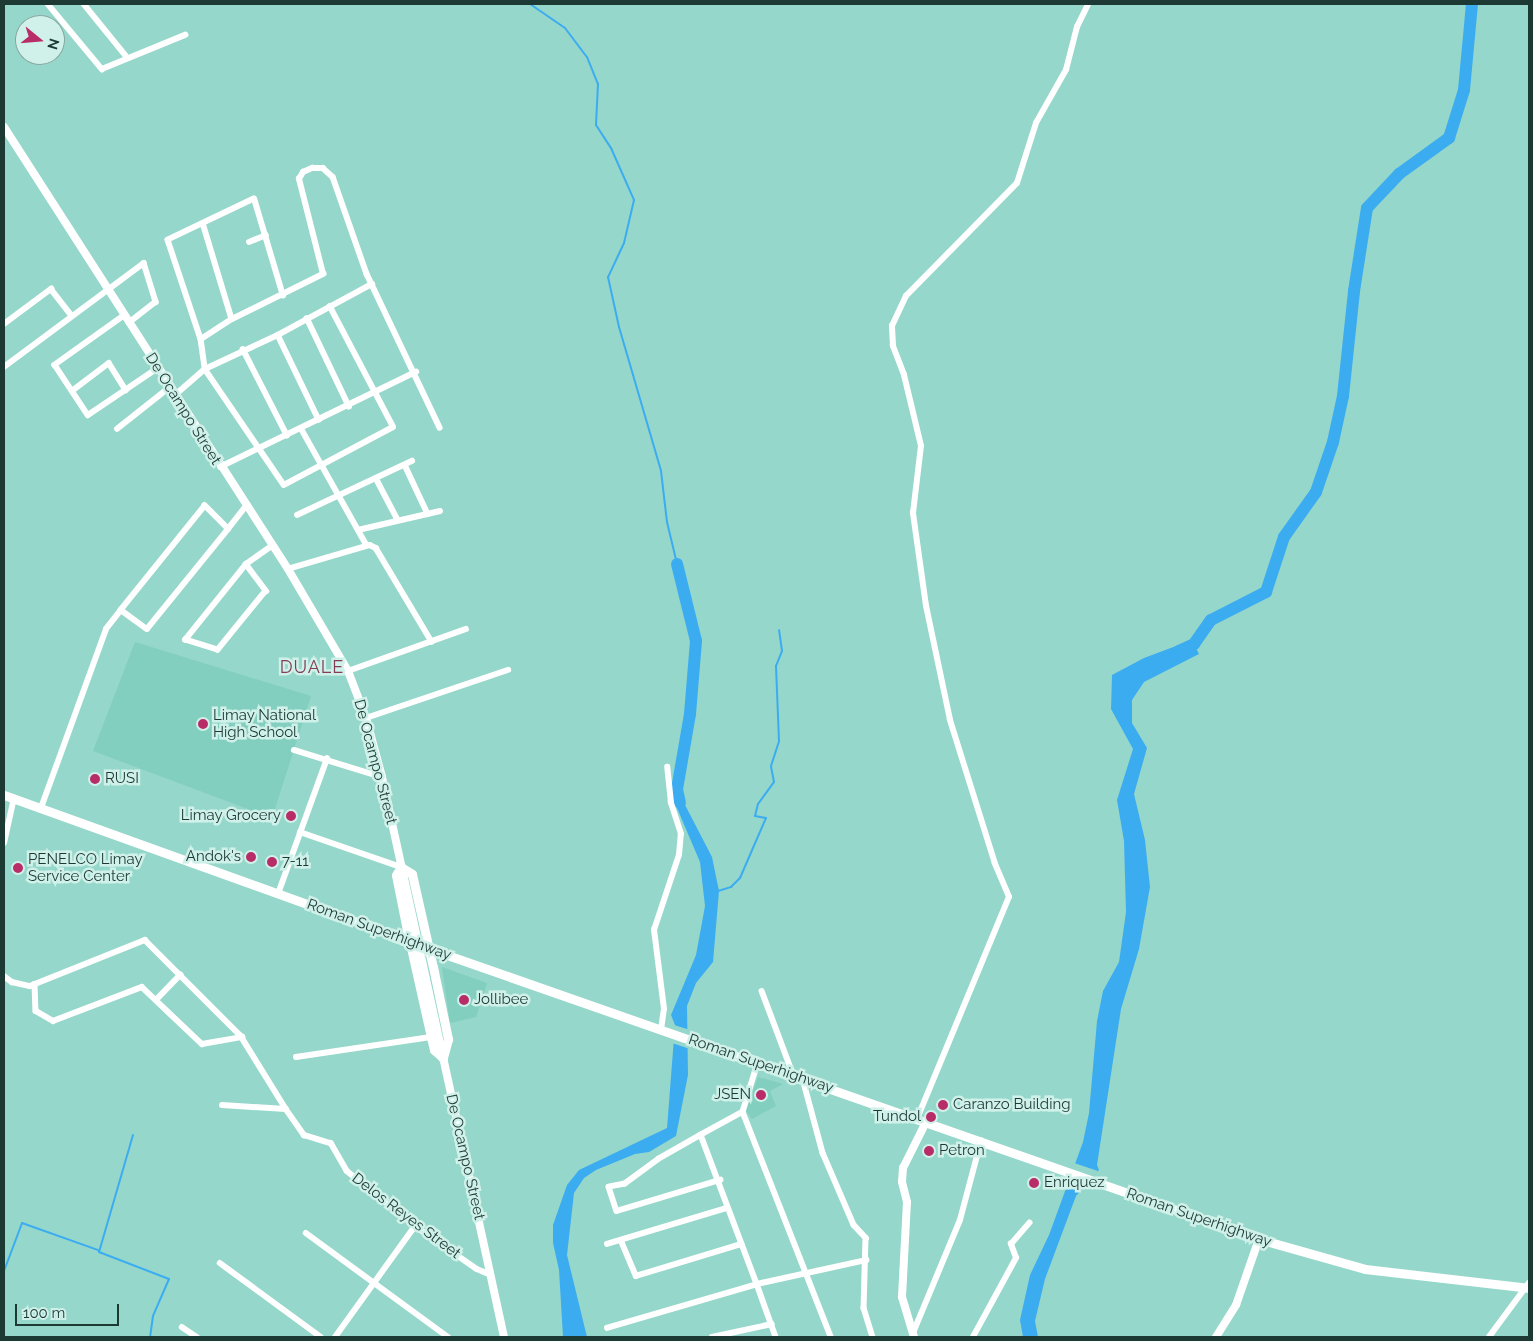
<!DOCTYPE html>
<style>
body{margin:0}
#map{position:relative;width:1533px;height:1341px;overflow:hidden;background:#95d7ca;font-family:Raleway,sans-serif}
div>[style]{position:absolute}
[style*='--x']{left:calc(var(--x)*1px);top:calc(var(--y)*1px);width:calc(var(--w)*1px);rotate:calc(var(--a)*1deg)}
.built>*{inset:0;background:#82cebf}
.water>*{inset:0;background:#3cacf1}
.pier>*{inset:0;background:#95d7ca}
.stream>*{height:2px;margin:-1px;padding:0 1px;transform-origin:1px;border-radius:1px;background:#3cacf1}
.river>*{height:12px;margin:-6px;padding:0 6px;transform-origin:6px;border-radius:6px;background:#3cacf1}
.street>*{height:5.5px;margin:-2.75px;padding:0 2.75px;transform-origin:2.75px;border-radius:2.75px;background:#fff}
.secondary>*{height:8px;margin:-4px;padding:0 4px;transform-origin:4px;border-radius:4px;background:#fff}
.primary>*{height:9px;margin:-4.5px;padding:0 4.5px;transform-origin:4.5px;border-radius:4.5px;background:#fff}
.dots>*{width:14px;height:14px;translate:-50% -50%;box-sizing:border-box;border:2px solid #d0f1e9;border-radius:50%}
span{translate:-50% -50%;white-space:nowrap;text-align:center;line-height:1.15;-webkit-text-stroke:5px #d0f1e9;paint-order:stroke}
.street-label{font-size:15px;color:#1d3934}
.poi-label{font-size:15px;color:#1d3934}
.left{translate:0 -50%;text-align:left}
.right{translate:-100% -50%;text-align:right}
.quarter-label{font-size:18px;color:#833d55;letter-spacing:1px}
.frame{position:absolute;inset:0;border:5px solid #1d3934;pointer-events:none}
.north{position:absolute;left:15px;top:15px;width:50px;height:50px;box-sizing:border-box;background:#d0f1e9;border:1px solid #88a7a1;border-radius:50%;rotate:107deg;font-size:14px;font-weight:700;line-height:20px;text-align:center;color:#1d3934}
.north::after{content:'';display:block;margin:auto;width:18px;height:22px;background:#b82d67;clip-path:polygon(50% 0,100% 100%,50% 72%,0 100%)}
.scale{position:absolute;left:15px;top:1304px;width:104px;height:22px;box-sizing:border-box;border:2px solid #1d3934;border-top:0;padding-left:6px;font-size:15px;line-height:18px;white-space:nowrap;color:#1d3934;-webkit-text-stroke:4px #d0f1e9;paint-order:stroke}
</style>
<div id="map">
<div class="built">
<div style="clip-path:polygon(135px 642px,311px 696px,272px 818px,93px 751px)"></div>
<div style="clip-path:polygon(442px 967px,487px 983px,476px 1017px,450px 1023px)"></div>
<div style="clip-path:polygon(758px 1077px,783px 1084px,770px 1091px,776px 1106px,752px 1119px,746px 1111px)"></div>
</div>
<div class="water">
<div style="clip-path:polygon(1192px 640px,1199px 654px,1144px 682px,1132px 700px,1132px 723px,1147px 748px,1134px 794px,1145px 840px,1150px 887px,1139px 949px,1121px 1009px,1097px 1165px,1099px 1170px,1076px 1196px,1045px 1279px,1035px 1321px,1038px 1337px,1023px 1337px,1020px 1320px,1030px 1275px,1049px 1235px,1083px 1142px,1089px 1113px,1097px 1021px,1103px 991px,1119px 962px,1126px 912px,1124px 841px,1117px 800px,1133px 749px,1111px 709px,1112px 675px,1144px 658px)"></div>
<div style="clip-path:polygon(672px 786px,681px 787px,683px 801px,712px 857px,719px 891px,713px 962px,696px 983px,687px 1006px,688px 1075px,676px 1136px,649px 1152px,635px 1154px,596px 1170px,584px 1178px,574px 1193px,567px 1255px,587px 1337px,563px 1337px,559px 1270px,553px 1243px,553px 1225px,567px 1185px,579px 1170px,667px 1128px,675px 1025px,671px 1015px,696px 955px,705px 906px,700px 862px,674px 801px)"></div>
</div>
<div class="pier">
<div style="clip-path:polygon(674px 1025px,690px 1030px,690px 1049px,672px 1043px)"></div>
<div style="clip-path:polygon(1074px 1163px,1098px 1171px,1083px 1192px,1065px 1186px)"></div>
</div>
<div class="stream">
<div style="--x:530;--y:4;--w:42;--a:34.4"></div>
<div style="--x:565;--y:28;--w:36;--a:53"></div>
<div style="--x:587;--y:57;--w:29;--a:68"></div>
<div style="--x:598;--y:84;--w:41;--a:92.8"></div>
<div style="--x:596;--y:125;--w:27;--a:57"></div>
<div style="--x:611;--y:148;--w:57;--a:66.1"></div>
<div style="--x:634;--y:200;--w:44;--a:103.1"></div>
<div style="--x:624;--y:243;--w:38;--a:115"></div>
<div style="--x:608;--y:277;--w:51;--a:77.6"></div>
<div style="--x:619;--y:327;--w:150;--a:73.7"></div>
<div style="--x:661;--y:471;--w:51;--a:83.3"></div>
<div style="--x:667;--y:522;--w:43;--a:76.6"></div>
<div style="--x:718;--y:891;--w:14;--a:-17"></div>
<div style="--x:731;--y:887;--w:13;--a:-45"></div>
<div style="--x:740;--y:878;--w:65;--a:-66.6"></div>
<div style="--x:766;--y:818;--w:11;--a:-170"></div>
<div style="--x:755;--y:816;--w:12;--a:-76"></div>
<div style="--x:758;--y:804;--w:27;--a:-54"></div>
<div style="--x:774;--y:782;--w:16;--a:-101"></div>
<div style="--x:771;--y:766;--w:26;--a:-72"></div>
<div style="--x:779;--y:741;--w:75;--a:-92.3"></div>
<div style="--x:776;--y:666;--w:16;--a:-68"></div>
<div style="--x:782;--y:651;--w:21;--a:-98"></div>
<div style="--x:133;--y:1135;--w:122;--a:106.2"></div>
<div style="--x:99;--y:1252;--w:75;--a:21.1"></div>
<div style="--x:169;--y:1279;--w:40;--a:113.4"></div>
<div style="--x:153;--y:1316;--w:21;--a:98"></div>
<div style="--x:4;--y:1271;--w:51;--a:-69.4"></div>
<div style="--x:22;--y:1223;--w:81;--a:19.6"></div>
</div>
<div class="river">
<div style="--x:677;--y:564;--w:79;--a:76.1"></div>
<div style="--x:696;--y:641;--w:73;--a:94.7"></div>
<div style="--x:690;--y:714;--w:76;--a:99.8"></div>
<div style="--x:677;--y:789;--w:14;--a:78"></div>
<div style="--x:1179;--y:651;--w:17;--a:-25"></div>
<div style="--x:1194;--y:644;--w:29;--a:-55"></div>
<div style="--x:1211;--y:620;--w:62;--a:-27"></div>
<div style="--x:1266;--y:592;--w:58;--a:-71.9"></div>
<div style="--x:1284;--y:537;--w:55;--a:-54.6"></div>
<div style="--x:1316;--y:492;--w:53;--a:-71.2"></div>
<div style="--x:1333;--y:442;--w:47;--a:-77.7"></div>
<div style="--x:1343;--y:396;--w:106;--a:-84"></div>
<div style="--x:1354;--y:291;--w:84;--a:-81.1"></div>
<div style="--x:1367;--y:208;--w:47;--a:-46.7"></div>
<div style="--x:1399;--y:174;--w:62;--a:-35.8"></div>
<div style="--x:1449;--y:138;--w:50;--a:-72.6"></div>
<div style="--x:1464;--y:90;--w:86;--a:-84.7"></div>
</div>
<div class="street">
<div style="--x:48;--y:4;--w:85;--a:50.3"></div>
<div style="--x:102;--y:69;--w:90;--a:-22.3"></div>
<div style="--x:84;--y:4;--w:68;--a:50.9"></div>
<div style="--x:203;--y:223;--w:100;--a:73.2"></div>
<div style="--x:249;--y:242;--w:18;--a:-22"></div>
<div style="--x:283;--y:296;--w:101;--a:-106.6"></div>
<div style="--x:254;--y:199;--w:95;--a:154.5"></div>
<div style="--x:168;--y:240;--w:104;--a:71.6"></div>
<div style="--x:201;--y:339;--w:30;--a:82"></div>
<div style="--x:205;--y:369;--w:140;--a:55.7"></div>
<div style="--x:284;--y:485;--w:123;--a:-28"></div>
<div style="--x:393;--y:427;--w:136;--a:-117.7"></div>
<div style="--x:124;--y:316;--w:85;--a:144.6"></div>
<div style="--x:55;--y:365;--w:60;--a:56.6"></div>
<div style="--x:88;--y:415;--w:84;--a:-33.9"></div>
<div style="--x:307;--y:318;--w:98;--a:64.5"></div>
<div style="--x:4;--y:324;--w:59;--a:-36.7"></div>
<div style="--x:51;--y:289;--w:34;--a:52"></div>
<div style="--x:278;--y:335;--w:94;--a:64.2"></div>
<div style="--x:201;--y:339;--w:37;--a:-33"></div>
<div style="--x:232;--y:319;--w:102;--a:-26.3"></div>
<div style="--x:323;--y:274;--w:98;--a:-104.2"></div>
<div style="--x:299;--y:179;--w:8;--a:-60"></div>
<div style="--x:303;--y:172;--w:10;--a:-24"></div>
<div style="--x:312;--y:168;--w:11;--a:0"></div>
<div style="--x:323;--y:168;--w:13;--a:42"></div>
<div style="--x:333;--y:177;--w:103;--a:70.7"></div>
<div style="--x:367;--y:274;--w:170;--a:64.6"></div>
<div style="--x:243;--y:349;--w:97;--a:62.9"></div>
<div style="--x:4;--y:367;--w:174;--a:-36.6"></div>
<div style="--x:144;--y:263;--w:41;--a:72.9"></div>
<div style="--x:156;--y:302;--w:34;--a:142"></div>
<div style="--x:72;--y:391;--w:46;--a:-37.1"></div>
<div style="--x:109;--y:363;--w:32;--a:58"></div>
<div style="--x:175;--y:395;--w:40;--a:-41"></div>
<div style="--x:205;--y:369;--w:81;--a:-25"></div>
<div style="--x:278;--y:335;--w:107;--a:-28.5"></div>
<div style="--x:301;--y:428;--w:133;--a:60.7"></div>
<div style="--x:117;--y:429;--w:68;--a:-38.4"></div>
<div style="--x:405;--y:465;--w:54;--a:64.9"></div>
<div style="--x:220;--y:467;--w:218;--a:-25.9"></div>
<div style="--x:376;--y:478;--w:47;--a:62.4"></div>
<div style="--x:297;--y:515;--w:127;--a:-25.2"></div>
<div style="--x:228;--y:529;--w:33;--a:-135"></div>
<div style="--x:205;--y:506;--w:134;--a:128.9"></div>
<div style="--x:121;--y:610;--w:32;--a:36"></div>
<div style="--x:147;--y:629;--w:129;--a:-51"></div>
<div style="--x:228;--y:529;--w:31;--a:-52"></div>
<div style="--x:358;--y:530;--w:84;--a:-13"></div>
<div style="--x:246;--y:564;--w:34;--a:53"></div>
<div style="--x:266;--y:591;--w:76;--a:129.1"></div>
<div style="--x:218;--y:650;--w:34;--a:-163"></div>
<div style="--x:185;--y:640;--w:97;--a:-51.2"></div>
<div style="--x:246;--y:564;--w:32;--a:-35"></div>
<div style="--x:288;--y:569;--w:85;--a:-16.3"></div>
<div style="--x:370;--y:545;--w:7;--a:27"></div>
<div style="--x:376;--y:548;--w:109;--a:59.2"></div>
<div style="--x:348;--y:671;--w:125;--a:-19.6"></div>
<div style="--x:366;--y:718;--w:150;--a:-18.7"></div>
<div style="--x:294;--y:750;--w:92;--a:17.1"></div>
<div style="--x:41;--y:808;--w:190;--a:-70"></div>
<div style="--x:106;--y:629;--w:24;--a:-52"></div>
<div style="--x:300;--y:832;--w:107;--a:19.1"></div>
<div style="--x:4;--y:843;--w:46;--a:-77.5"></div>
<div style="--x:278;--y:894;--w:144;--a:-70.1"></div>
<div style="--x:4;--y:976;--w:10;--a:37"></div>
<div style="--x:12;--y:982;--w:18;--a:13"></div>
<div style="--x:30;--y:986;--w:124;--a:-21.8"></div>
<div style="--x:145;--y:940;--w:136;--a:45"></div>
<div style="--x:241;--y:1036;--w:86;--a:58.3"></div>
<div style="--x:35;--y:984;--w:27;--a:88"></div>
<div style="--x:36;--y:1011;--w:20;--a:30"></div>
<div style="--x:53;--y:1021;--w:95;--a:-20.9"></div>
<div style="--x:142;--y:987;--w:83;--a:43.5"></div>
<div style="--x:202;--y:1044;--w:41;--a:-9.9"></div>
<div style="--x:762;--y:991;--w:91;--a:69.4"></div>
<div style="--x:156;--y:1000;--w:35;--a:-46"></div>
<div style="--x:661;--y:1030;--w:21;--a:-82"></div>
<div style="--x:664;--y:1009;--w:80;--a:-97.2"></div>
<div style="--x:654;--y:930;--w:79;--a:-71.6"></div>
<div style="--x:679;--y:855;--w:21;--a:-85"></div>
<div style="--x:681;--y:834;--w:33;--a:-108"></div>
<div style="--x:671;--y:803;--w:36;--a:-96"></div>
<div style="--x:296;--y:1057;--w:136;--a:-8.4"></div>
<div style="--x:758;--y:1063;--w:51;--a:107"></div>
<div style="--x:743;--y:1112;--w:242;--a:68.6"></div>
<div style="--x:803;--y:1079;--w:77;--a:74.9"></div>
<div style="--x:823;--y:1153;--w:78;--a:66.7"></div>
<div style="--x:854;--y:1225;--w:18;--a:47"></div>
<div style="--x:866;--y:1238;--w:70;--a:91.6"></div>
<div style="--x:864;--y:1308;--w:30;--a:73"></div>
<div style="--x:222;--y:1105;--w:64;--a:3.6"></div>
<div style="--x:286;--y:1109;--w:32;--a:55"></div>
<div style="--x:304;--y:1135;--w:28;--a:17"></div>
<div style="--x:331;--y:1143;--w:32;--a:60"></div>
<div style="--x:347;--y:1171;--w:87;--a:39"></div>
<div style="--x:415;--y:1226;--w:75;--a:34.7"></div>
<div style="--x:477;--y:1269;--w:15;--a:23"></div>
<div style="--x:743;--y:1112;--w:48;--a:151.3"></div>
<div style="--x:701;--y:1135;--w:159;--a:69.4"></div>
<div style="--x:757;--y:1284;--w:112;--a:-12.4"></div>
<div style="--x:917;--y:1119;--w:240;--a:-67.5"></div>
<div style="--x:1009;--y:897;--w:36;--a:-113"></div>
<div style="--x:995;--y:864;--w:151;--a:-107.4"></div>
<div style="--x:950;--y:720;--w:116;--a:-101.9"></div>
<div style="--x:926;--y:606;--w:94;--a:-98"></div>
<div style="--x:913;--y:513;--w:67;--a:-83.2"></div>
<div style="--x:921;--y:446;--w:73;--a:-103.5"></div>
<div style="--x:904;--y:375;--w:31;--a:-111"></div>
<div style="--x:893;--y:346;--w:20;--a:-93"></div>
<div style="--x:892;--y:326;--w:33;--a:-65"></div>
<div style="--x:906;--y:296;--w:158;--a:-45.5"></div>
<div style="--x:1017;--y:183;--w:63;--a:-72.4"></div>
<div style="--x:1036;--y:123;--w:61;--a:-60.5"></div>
<div style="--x:1066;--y:70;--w:44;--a:-75.7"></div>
<div style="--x:1077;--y:27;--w:25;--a:-64"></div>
<div style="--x:701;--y:1135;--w:48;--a:150.3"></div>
<div style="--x:659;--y:1159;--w:42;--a:143.7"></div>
<div style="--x:625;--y:1184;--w:16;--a:169"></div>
<div style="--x:609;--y:1187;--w:25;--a:72"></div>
<div style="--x:617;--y:1211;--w:108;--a:-16.8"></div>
<div style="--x:306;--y:1233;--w:176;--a:36.2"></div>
<div style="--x:621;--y:1240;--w:39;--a:67"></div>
<div style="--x:636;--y:1276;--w:110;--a:-16.9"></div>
<div style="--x:607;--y:1244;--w:124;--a:-16.8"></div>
<div style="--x:220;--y:1263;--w:125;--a:36.2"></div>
<div style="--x:182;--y:1327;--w:18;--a:34"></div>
<div style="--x:607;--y:1328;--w:156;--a:-16.3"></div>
<div style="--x:757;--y:1284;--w:56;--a:70.3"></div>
<div style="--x:913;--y:1333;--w:122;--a:-67.4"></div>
<div style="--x:960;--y:1220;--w:82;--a:-75.1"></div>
<div style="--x:335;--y:1337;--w:137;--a:-54.2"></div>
<div style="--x:712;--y:1337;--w:61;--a:-12.2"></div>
<div style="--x:973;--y:1337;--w:90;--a:-61.4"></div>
<div style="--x:1016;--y:1258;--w:15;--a:-110"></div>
<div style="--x:1011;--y:1244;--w:28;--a:-49"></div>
<div style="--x:1489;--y:1337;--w:67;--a:-53.5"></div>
</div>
<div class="secondary">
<div style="--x:4;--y:127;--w:525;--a:57.28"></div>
<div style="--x:288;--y:569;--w:118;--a:59.5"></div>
<div style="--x:348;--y:671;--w:50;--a:69"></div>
<div style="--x:366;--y:718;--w:61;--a:74.8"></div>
<div style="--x:382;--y:777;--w:573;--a:77.71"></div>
<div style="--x:914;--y:1337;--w:42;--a:-106.7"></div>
<div style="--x:902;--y:1297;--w:95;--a:-87"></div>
<div style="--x:907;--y:1202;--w:21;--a:-104"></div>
<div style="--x:902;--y:1182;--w:14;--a:-86"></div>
<div style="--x:903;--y:1168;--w:51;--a:-63.4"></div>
<div style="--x:1216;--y:1337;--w:38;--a:-58"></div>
<div style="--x:1236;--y:1305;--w:70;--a:-70.8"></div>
</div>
<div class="primary">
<div style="--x:4;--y:795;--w:474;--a:19.8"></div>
<div style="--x:450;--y:956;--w:857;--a:19.28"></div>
<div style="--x:1259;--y:1239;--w:110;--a:15.8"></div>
<div style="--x:1365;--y:1269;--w:165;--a:6.6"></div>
<div style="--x:401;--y:867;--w:13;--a:32"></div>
<div style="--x:412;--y:874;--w:95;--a:77.3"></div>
<div style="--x:433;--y:967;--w:74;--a:78.2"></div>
<div style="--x:448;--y:1039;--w:20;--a:105"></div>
<div style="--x:443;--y:1058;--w:12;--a:-138"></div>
<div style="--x:434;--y:1050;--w:13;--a:-103"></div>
<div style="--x:431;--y:1037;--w:110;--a:-102.6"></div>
<div style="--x:407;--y:930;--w:56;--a:-101.3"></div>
<div style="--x:396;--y:875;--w:9;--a:-58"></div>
</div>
<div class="dots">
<div style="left:203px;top:724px;background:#b82d67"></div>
<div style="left:95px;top:779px;background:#b82d67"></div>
<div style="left:291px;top:816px;background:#b82d67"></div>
<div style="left:251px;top:857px;background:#b82d67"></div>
<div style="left:272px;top:862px;background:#b82d67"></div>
<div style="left:18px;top:868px;background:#b82d67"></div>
<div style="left:464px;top:1000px;background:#b82d67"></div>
<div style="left:761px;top:1095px;background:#b82d67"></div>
<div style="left:943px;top:1105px;background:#b82d67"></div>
<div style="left:931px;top:1117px;background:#b82d67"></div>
<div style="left:929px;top:1151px;background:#b82d67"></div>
<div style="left:1034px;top:1183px;background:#b82d67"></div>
</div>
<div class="street-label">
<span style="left:183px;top:409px;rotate:58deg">De Ocampo Street</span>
<span style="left:375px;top:762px;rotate:75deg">De Ocampo Street</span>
<span style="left:379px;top:930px;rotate:20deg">Roman Superhighway</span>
<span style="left:761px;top:1064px;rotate:19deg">Roman Superhighway</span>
<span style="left:465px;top:1157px;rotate:77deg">De Ocampo Street</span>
<span style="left:406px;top:1216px;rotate:37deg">Delos Reyes Street</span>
<span style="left:1199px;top:1218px;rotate:19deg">Roman Superhighway</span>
</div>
<div class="poi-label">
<span class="left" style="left:213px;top:724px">Limay National<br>High School</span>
<span class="left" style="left:105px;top:779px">RUSI</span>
<span class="right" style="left:281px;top:816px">Limay Grocery</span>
<span class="right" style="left:241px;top:857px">Andok's</span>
<span class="left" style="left:28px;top:868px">PENELCO Limay<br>Service Center</span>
<span class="left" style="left:282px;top:862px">7-11</span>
<span class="left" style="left:474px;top:1000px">Jollibee</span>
<span class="right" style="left:751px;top:1095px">JSEN</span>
<span class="left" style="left:953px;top:1105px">Caranzo Building</span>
<span class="right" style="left:921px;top:1117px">Tundol</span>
<span class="left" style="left:939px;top:1151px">Petron</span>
<span class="left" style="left:1044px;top:1183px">Enriquez</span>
</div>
<div class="quarter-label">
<span style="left:312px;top:667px">DUALE</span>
</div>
<div class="frame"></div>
<div class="north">N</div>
<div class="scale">100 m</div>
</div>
